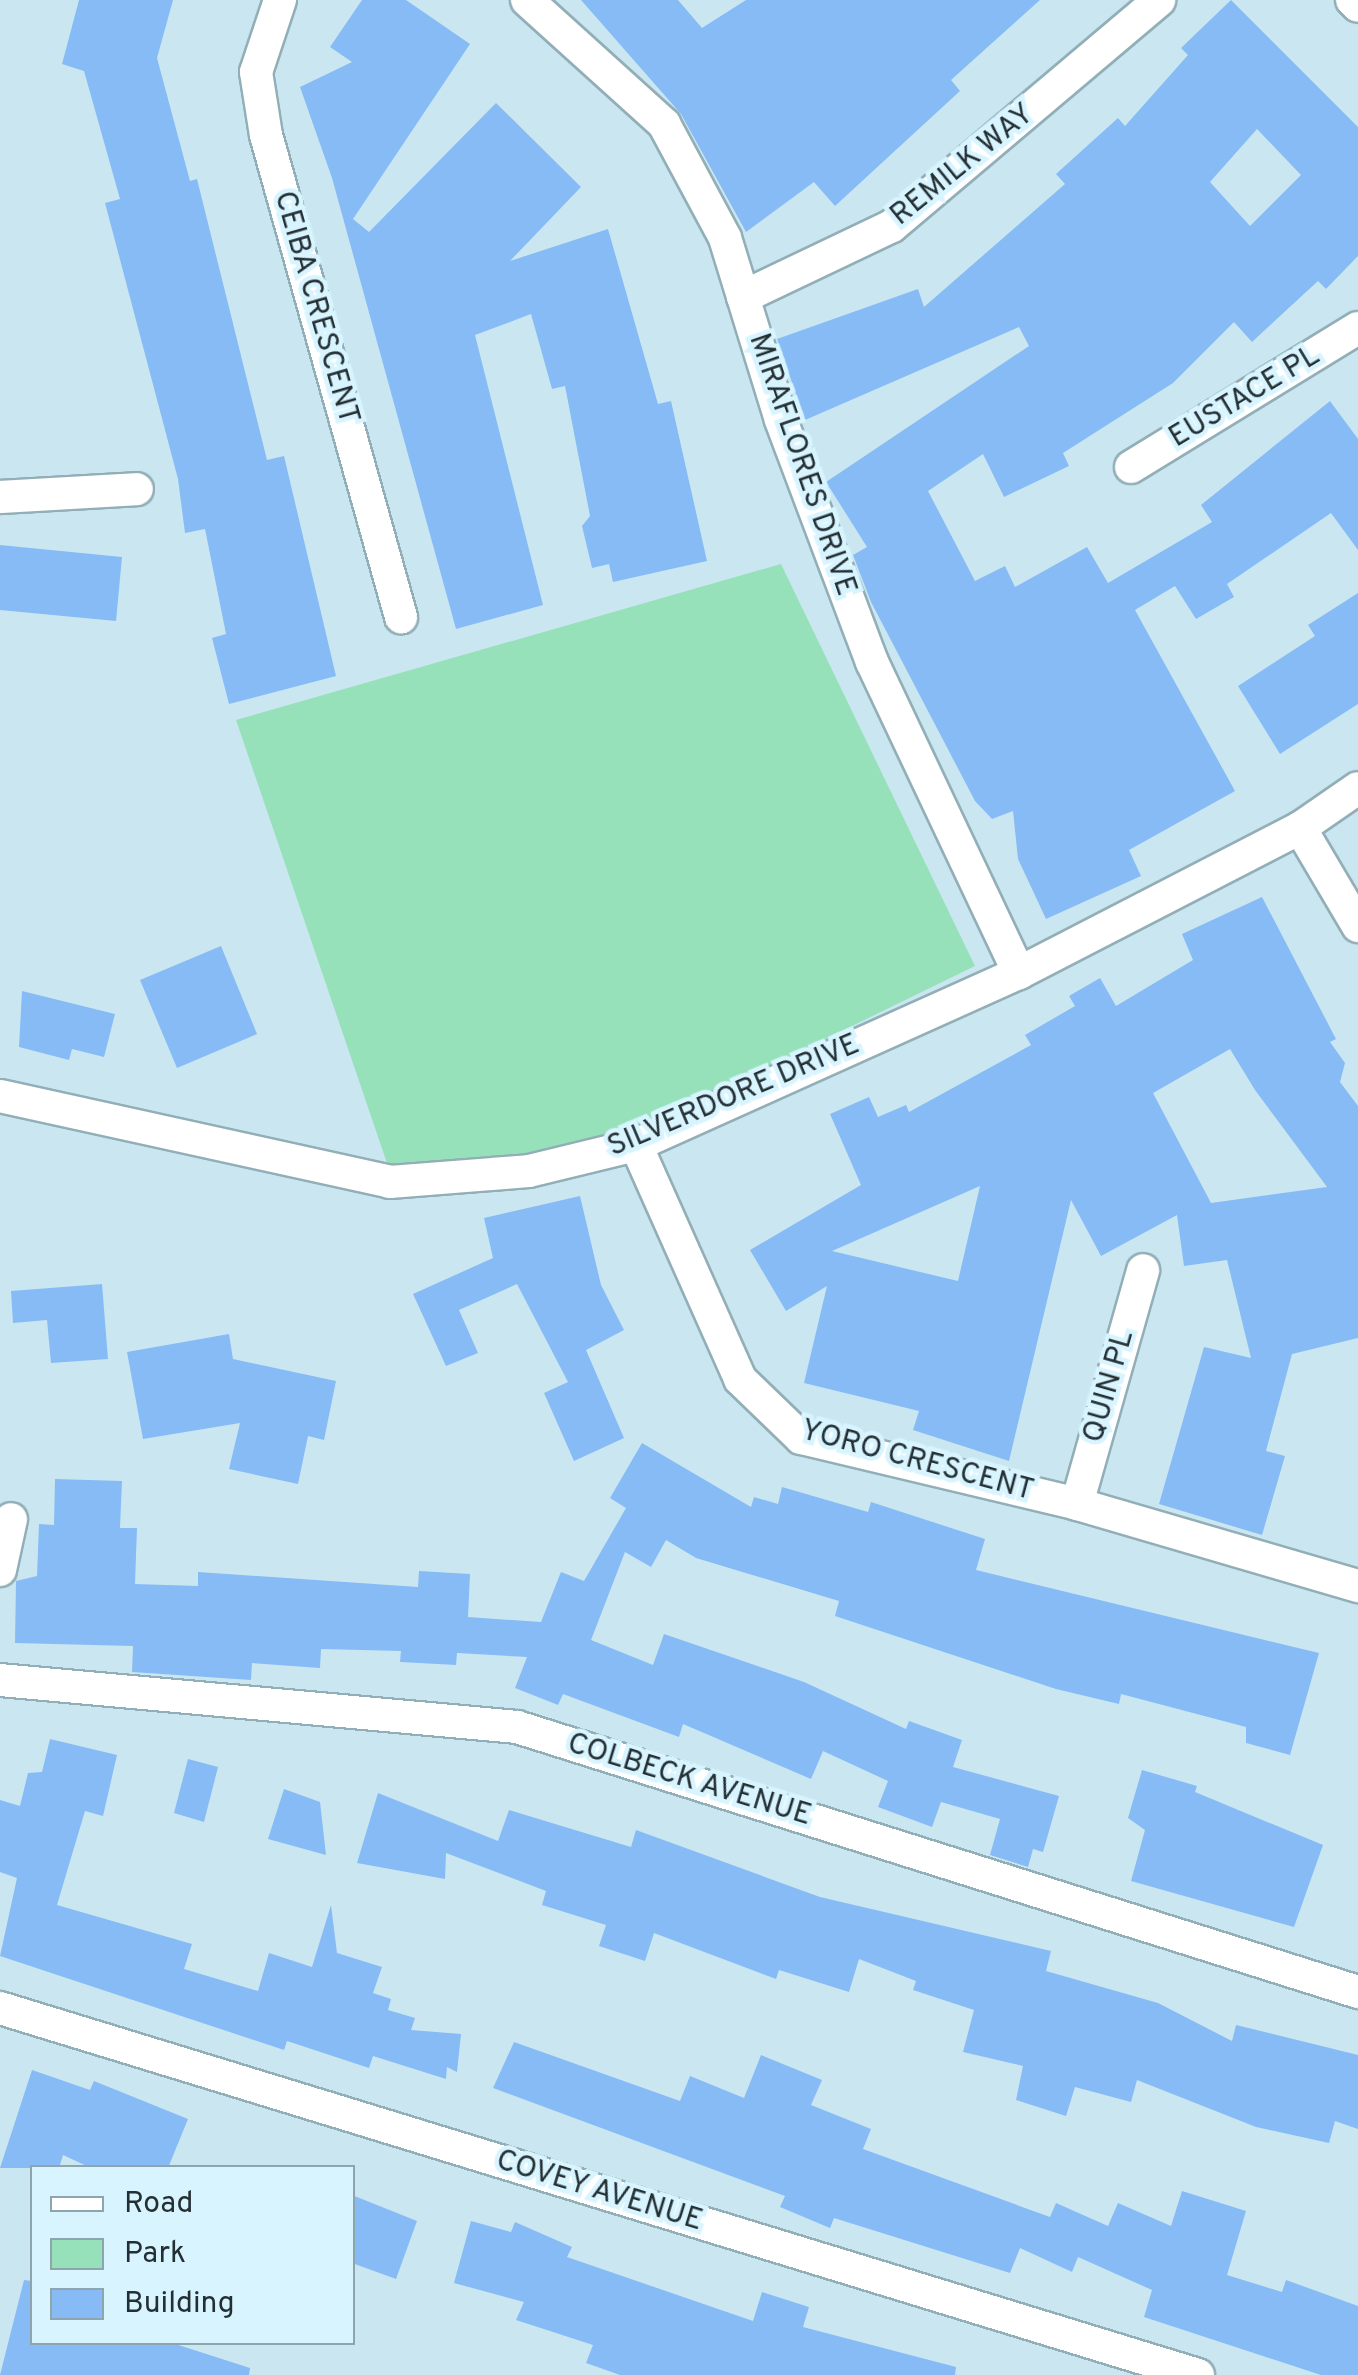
<!DOCTYPE html>
<style>
body{margin:0}
#map{position:relative;width:1358px;height:2375px;overflow:hidden;background:#cae7f1;font-family:Overpass,sans-serif}
div>[style]{position:absolute}
[style*='--x']{left:calc(var(--x)*1px);top:calc(var(--y)*1px);width:calc(var(--w)*1px);rotate:calc(var(--a)*1deg)}
.green>*{inset:0;background:#97e1ba}
.building>*{inset:0;background:#87bbf5}
.roads{filter:drop-shadow(2px 0 #92aeb7) drop-shadow(-2px 0 #92aeb7) drop-shadow(0 2px #92aeb7) drop-shadow(0 -2px #92aeb7)}
.street>*{height:32px;margin:-16px;padding:0 16px;transform-origin:16px;border-radius:16px;background:#fff}
span{translate:-50% -50%;white-space:nowrap;text-align:center;line-height:1.15;-webkit-text-stroke:9px #d7f4ff;paint-order:stroke}
.street-label{font-size:30px;color:#242f33}
.legend{position:absolute;left:30px;top:2165px;width:325px;height:180px;box-sizing:border-box;background:#d7f4ff;border:2px solid #8fa5ad;margin:0;padding:12px 18px;list-style:none;font-size:30px;color:#242f33}
.legend li{display:flex;align-items:center;gap:20px;height:50px}
.legend b{width:50px;border:2px solid #8fa5ad}
</style>
<div id="map">
<div class="green">
<div style="clip-path:polygon(781px 564px,975px 966px,637px 1131px,528px 1155px,389px 1169px,236px 720px)"></div>
</div>
<div class="building">
<div style="clip-path:polygon(79px 0,173px 0,157px 58px,190px 181px,197px 179px,267px 460px,284px 456px,336px 676px,229px 704px,212px 638px,226px 634px,205px 529px,185px 533px,178px 479px,105px 203px,120px 199px,84px 71px,62px 64px)"></div>
<div style="clip-path:polygon(362px 0,406px 0,470px 44px,353px 219px,369px 232px,496px 103px,581px 187px,510px 261px,608px 229px,658px 404px,671px 401px,707px 561px,613px 582px,609px 564px,592px 568px,582px 526px,590px 516px,565px 386px,552px 389px,531px 314px,475px 335px,543px 605px,456px 629px,332px 178px,300px 87px,352px 62px,330px 47px)"></div>
<div style="clip-path:polygon(581px 0,678px 0,702px 28px,746px 0,1040px 0,951px 80px,960px 91px,835px 206px,814px 182px,746px 232px,681px 114px)"></div>
<div style="clip-path:polygon(evenodd,1231px 0,1358px 127px,1358px 256px,1326px 289px,1318px 281px,1252px 342px,1234px 322px,1173px 383px,1063px 453px,1069px 466px,1004px 497px,983px 454px,928px 491px,975px 581px,1005px 566px,1015px 587px,1087px 547px,1108px 583px,1212px 522px,1201px 505px,1330px 401px,1358px 439px,1358px 550px,1331px 513px,1227px 584px,1234px 597px,1196px 619px,1175px 586px,1135px 610px,1235px 791px,1129px 850px,1141px 876px,1046px 919px,1018px 859px,1013px 811px,992px 819px,975px 801px,871px 602px,853px 555px,867px 547px,826px 482px,1029px 346px,1019px 327px,805px 420px,777px 339px,918px 289px,924px 307px,1065px 184px,1056px 174px,1118px 118px,1125px 126px,1188px 55px,1181px 48px,1231px 0,1257px 129px,1301px 175px,1250px 226px,1210px 182px,1257px 129px)"></div>
<div style="clip-path:polygon(0 545px,122px 557px,116px 621px,0 610px)"></div>
<div style="clip-path:polygon(1358px 593px,1358px 704px,1280px 754px,1238px 686px,1315px 636px,1308px 625px)"></div>
<div style="clip-path:polygon(evenodd,1262px 897px,1336px 1039px,1330px 1042px,1345px 1063px,1340px 1082px,1358px 1106px,1358px 1338px,1292px 1354px,1266px 1451px,1285px 1456px,1262px 1535px,1159px 1504px,1204px 1347px,1251px 1358px,1227px 1260px,1184px 1266px,1177px 1215px,1101px 1256px,1071px 1200px,1009px 1461px,913px 1430px,919px 1411px,804px 1383px,827px 1286px,786px 1311px,750px 1250px,861px 1185px,830px 1114px,869px 1097px,878px 1117px,906px 1105px,909px 1112px,1031px 1045px,1025px 1035px,1075px 1006px,1069px 996px,1100px 978px,1116px 1006px,1193px 960px,1182px 934px,1262px 897px,1230px 1049px,1255px 1090px,1327px 1187px,1211px 1203px,1153px 1093px,1230px 1049px,1262px 897px,980px 1186px,958px 1281px,832px 1251px,980px 1186px)"></div>
<div style="clip-path:polygon(221px 946px,257px 1034px,177px 1068px,140px 980px)"></div>
<div style="clip-path:polygon(22px 991px,115px 1014px,104px 1057px,72px 1049px,69px 1060px,19px 1047px)"></div>
<div style="clip-path:polygon(580px 1196px,601px 1285px,624px 1330px,586px 1350px,624px 1438px,574px 1461px,544px 1393px,568px 1382px,517px 1284px,459px 1310px,478px 1353px,446px 1366px,413px 1294px,493px 1258px,484px 1218px)"></div>
<div style="clip-path:polygon(102px 1284px,108px 1359px,51px 1363px,47px 1320px,13px 1323px,11px 1291px)"></div>
<div style="clip-path:polygon(229px 1334px,233px 1359px,336px 1381px,324px 1440px,308px 1436px,298px 1484px,229px 1469px,240px 1423px,143px 1439px,127px 1352px)"></div>
<div style="clip-path:polygon(642px 1443px,751px 1507px,754px 1497px,778px 1504px,782px 1487px,868px 1512px,871px 1502px,985px 1539px,976px 1570px,1319px 1653px,1290px 1755px,1246px 1743px,1246px 1727px,1121px 1694px,1119px 1704px,1056px 1689px,835px 1616px,839px 1601px,696px 1558px,666px 1540px,651px 1567px,625px 1552px,591px 1640px,653px 1665px,664px 1634px,804px 1682px,906px 1729px,909px 1721px,962px 1740px,953px 1767px,1059px 1796px,1043px 1852px,1033px 1849px,1028px 1867px,990px 1855px,1000px 1819px,941px 1802px,932px 1827px,878px 1807px,888px 1781px,823px 1751px,811px 1779px,683px 1724px,679px 1737px,563px 1694px,558px 1705px,515px 1688px,527px 1657px,457px 1653px,456px 1665px,400px 1662px,401px 1651px,321px 1649px,320px 1668px,252px 1663px,251px 1680px,132px 1672px,133px 1646px,15px 1643px,16px 1581px,37px 1576px,39px 1524px,54px 1525px,55px 1479px,122px 1481px,120px 1528px,137px 1528px,135px 1584px,198px 1586px,198px 1572px,418px 1587px,419px 1571px,470px 1574px,468px 1617px,541px 1622px,561px 1572px,584px 1581px,626px 1508px,610px 1498px)"></div>
<div style="clip-path:polygon(50px 1739px,117px 1755px,103px 1816px,85px 1811px,57px 1905px,192px 1944px,184px 1969px,258px 1991px,269px 1953px,312px 1967px,331px 1905px,337px 1953px,382px 1967px,373px 1993px,391px 1999px,388px 2010px,415px 2018px,411px 2030px,461px 2034px,457px 2072px,447px 2067px,446px 2079px,373px 2056px,369px 2068px,287px 2041px,284px 2050px,0 1956px,17px 1878px,0 1872px,0 1800px,20px 1806px,28px 1773px,42px 1772px)"></div>
<div style="clip-path:polygon(188px 1759px,218px 1767px,204px 1822px,174px 1813px)"></div>
<div style="clip-path:polygon(1142px 1770px,1197px 1786px,1195px 1792px,1323px 1845px,1294px 1927px,1131px 1881px,1145px 1830px,1128px 1818px)"></div>
<div style="clip-path:polygon(284px 1789px,320px 1802px,326px 1855px,268px 1839px)"></div>
<div style="clip-path:polygon(378px 1793px,498px 1841px,509px 1810px,631px 1847px,636px 1830px,820px 1897px,1051px 1951px,1046px 1971px,1158px 2003px,1232px 2041px,1236px 2025px,1358px 2055px,1358px 2129px,1335px 2121px,1329px 2143px,1256px 2127px,1137px 2080px,1131px 2102px,1075px 2087px,1066px 2116px,1016px 2100px,1023px 2066px,963px 2052px,974px 2010px,913px 1990px,916px 1981px,859px 1959px,849px 1992px,779px 1970px,776px 1979px,654px 1933px,645px 1961px,599px 1946px,606px 1925px,542px 1905px,546px 1891px,446px 1853px,445px 1879px,357px 1863px)"></div>
<div style="clip-path:polygon(514px 2042px,680px 2101px,690px 2076px,744px 2098px,761px 2055px,822px 2080px,811px 2105px,871px 2129px,863px 2149px,1050px 2217px,1056px 2203px,1108px 2226px,1118px 2203px,1171px 2226px,1182px 2191px,1246px 2211px,1227px 2275px,1282px 2292px,1286px 2280px,1358px 2306px,1358px 2375px,1321px 2375px,1144px 2317px,1152px 2290px,1078px 2257px,1072px 2272px,1020px 2248px,1010px 2273px,834px 2218px,830px 2228px,780px 2207px,785px 2196px,493px 2088px)"></div>
<div style="clip-path:polygon(32px 2070px,90px 2090px,94px 2081px,188px 2119px,168px 2168px,91px 2168px,63px 2155px,59px 2168px,0 2168px)"></div>
<div style="clip-path:polygon(352px 2195px,417px 2221px,396px 2279px,352px 2263px)"></div>
<div style="clip-path:polygon(471px 2221px,511px 2232px,515px 2222px,572px 2247px,567px 2257px,753px 2321px,762px 2292px,809px 2307px,803px 2327px,956px 2367px,955px 2375px,620px 2375px,586px 2363px,593px 2345px,516px 2320px,524px 2302px,454px 2283px)"></div>
<div style="clip-path:polygon(24px 2280px,32px 2281px,32px 2342px,169px 2342px,250px 2368px,249px 2375px,0 2375px)"></div>
</div>
<div class="roads">
<div class="street">
<div style="--x:280;--y:0;--w:76;--a:108.4"></div>
<div style="--x:256;--y:72;--w:64;--a:81"></div>
<div style="--x:266;--y:135;--w:501;--a:74.35"></div>
<div style="--x:527;--y:0;--w:185;--a:42.1"></div>
<div style="--x:664;--y:124;--w:129;--a:61.8"></div>
<div style="--x:725;--y:238;--w:190;--a:72.9"></div>
<div style="--x:781;--y:420;--w:259;--a:69.4"></div>
<div style="--x:872;--y:662;--w:344;--a:64.7"></div>
<div style="--x:1352;--y:0;--w:8;--a:45"></div>
<div style="--x:743;--y:297;--w:165;--a:-25.5"></div>
<div style="--x:892;--y:226;--w:350;--a:-40.2"></div>
<div style="--x:1131;--y:467;--w:266;--a:-31.5"></div>
<div style="--x:0;--y:497;--w:137;--a:-3.3"></div>
<div style="--x:1300;--y:828;--w:114;--a:59.4"></div>
<div style="--x:0;--y:1096;--w:399;--a:12.4"></div>
<div style="--x:390;--y:1182;--w:139;--a:-4.5"></div>
<div style="--x:529;--y:1171;--w:110;--a:-13.7"></div>
<div style="--x:636;--y:1145;--w:420;--a:-24.2"></div>
<div style="--x:1019;--y:973;--w:316;--a:-27.3"></div>
<div style="--x:1300;--y:828;--w:70;--a:-34.6"></div>
<div style="--x:636;--y:1145;--w:256;--a:66"></div>
<div style="--x:740;--y:1379;--w:85;--a:44"></div>
<div style="--x:801;--y:1438;--w:284;--a:13.4"></div>
<div style="--x:1077;--y:1504;--w:293;--a:16.3"></div>
<div style="--x:1077;--y:1504;--w:243;--a:-74.2"></div>
<div style="--x:0;--y:1570;--w:52;--a:-77.8"></div>
<div style="--x:0;--y:1680;--w:519;--a:5.19"></div>
<div style="--x:517;--y:1727;--w:882;--a:17.49"></div>
<div style="--x:0;--y:2008;--w:1253;--a:17.03"></div>
</div>
</div>
<div class="street-label">
<span style="left:963px;top:166px;rotate:-39deg">REMILK WAY</span>
<span style="left:315px;top:308px;rotate:74deg">CEIBA CRESCENT</span>
<span style="left:1245px;top:398px;rotate:-31deg">EUSTACE PL</span>
<span style="left:801px;top:465px;rotate:71deg">MIRAFLORES DRIVE</span>
<span style="left:734px;top:1097px;rotate:-23deg">SILVERDORE DRIVE</span>
<span style="left:1110px;top:1387px;rotate:-74deg">QUIN PL</span>
<span style="left:917px;top:1462px;rotate:15deg">YORO CRESCENT</span>
<span style="left:689px;top:1781px;rotate:17deg">COLBECK AVENUE</span>
<span style="left:599px;top:2192px;rotate:17deg">COVEY AVENUE</span>
</div>
<ul class="legend">
<li><b style="height:12px;background:#fff"></b>Road</li>
<li><b style="height:28px;background:#97e1ba"></b>Park</li>
<li><b style="height:28px;background:#87bbf5"></b>Building</li>
</ul>
</div>
